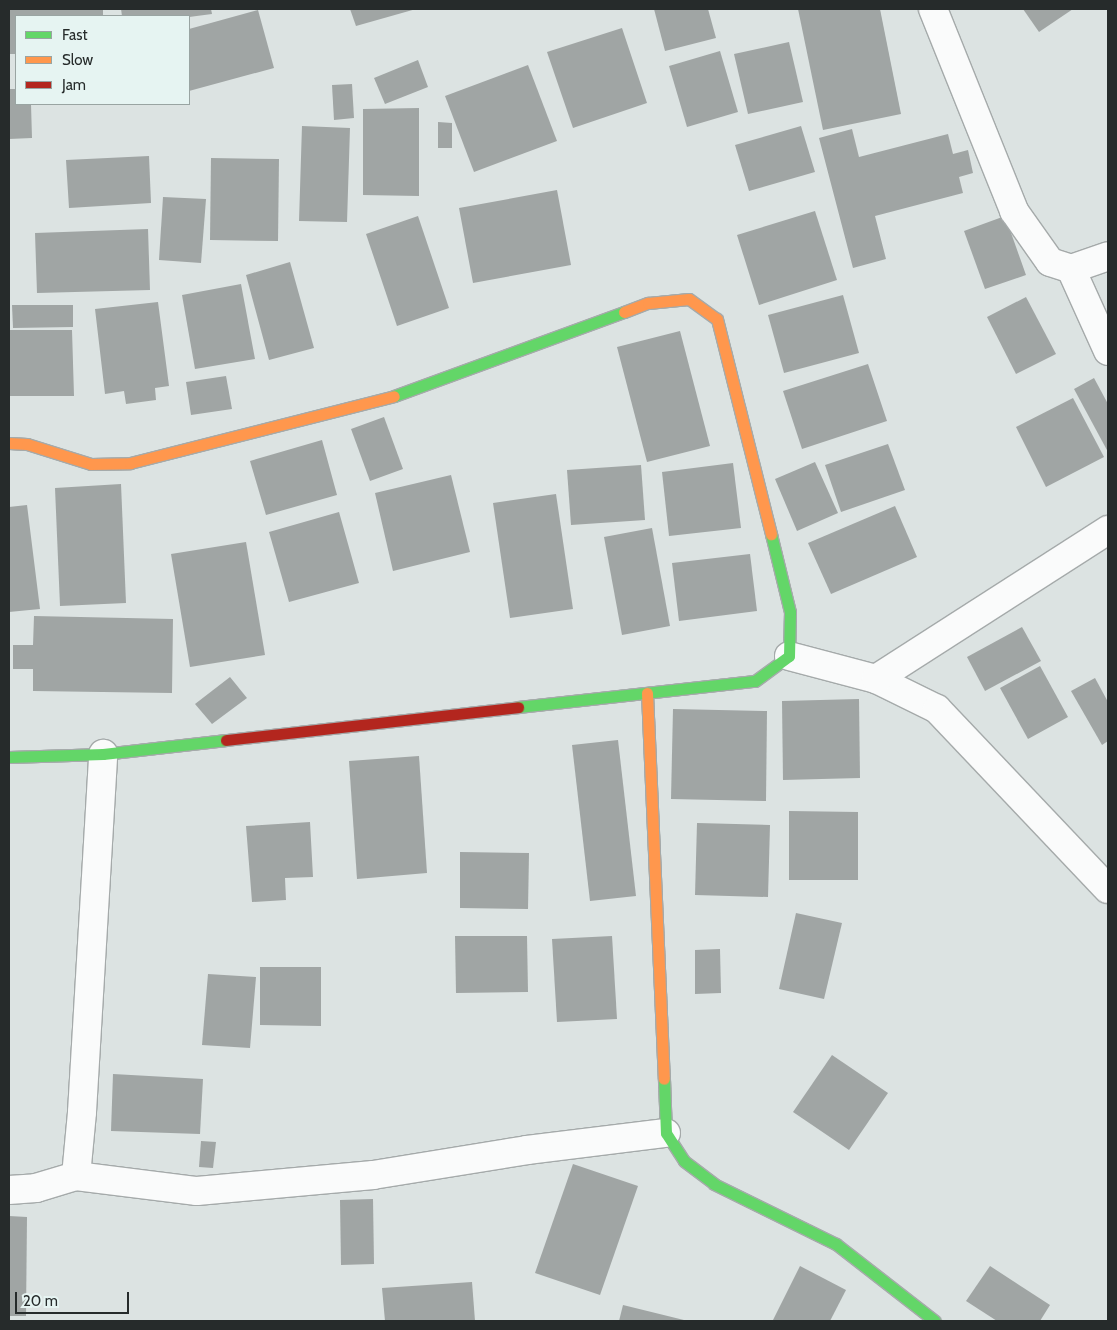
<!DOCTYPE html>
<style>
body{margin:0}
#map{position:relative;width:1117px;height:1330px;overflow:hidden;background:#dce3e2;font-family:Cabin,sans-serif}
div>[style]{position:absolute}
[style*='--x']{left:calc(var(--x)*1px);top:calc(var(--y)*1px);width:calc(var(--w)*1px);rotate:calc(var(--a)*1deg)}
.building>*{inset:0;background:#a0a5a4}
.roads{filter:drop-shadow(1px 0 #a5aaaa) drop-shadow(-1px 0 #a5aaaa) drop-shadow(0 1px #a5aaaa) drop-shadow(0 -1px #a5aaaa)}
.street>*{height:28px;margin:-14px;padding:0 14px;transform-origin:14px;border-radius:14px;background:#fafbfb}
.fast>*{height:11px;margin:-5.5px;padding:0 5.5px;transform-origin:5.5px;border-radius:5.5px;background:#63d668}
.slow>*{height:11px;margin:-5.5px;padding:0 5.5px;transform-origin:5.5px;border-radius:5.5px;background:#ff974d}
.jam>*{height:11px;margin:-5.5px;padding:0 5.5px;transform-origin:5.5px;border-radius:5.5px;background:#b3261e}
span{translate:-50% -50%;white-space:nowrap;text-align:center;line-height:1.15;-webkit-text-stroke:4px #e6f4f2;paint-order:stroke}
.frame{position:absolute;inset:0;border:10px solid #262b2b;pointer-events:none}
.legend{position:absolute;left:15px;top:15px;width:175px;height:90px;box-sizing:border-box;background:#e6f4f2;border:1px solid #99a4a2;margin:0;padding:6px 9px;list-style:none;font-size:15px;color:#262b2b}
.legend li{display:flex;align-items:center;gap:10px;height:25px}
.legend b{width:25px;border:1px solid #99a4a2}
.scale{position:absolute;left:15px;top:1292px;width:114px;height:22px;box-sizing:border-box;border:2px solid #262b2b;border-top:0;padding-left:6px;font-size:15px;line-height:18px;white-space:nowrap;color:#262b2b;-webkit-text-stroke:4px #e6f4f2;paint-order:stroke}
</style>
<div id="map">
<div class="building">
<div style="clip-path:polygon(9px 9px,103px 9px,103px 16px,16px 16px,16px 54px,9px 54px)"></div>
<div style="clip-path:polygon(121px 9px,211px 9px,212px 14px,189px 17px,122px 16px)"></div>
<div style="clip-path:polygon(350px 9px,416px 9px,356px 26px)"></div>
<div style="clip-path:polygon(654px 9px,708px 9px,716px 38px,665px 51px)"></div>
<div style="clip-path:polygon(798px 9px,880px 9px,901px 114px,823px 130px)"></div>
<div style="clip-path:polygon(1023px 9px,1073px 9px,1039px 32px)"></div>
<div style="clip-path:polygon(258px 10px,274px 68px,189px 91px,189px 29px)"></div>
<div style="clip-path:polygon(622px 28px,647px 103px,573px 128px,547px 52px)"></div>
<div style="clip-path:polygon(789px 42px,803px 102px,748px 114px,734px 54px)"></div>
<div style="clip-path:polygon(720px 51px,738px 112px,687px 127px,669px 66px)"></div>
<div style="clip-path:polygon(418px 60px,428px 87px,385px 104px,374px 78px)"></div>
<div style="clip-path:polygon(528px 65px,557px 141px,474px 172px,445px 96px)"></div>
<div style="clip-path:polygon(352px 84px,354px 118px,334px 120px,332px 85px)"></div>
<div style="clip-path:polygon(9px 89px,16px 89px,16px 104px,31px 104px,32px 138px,9px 139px)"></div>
<div style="clip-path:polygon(419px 108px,419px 196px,363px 195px,363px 109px)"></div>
<div style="clip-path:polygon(438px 122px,452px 123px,452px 148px,438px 148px)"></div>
<div style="clip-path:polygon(302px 126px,350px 128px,347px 222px,299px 221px)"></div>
<div style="clip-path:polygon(801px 126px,815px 172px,749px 191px,735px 145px)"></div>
<div style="clip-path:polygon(852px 129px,859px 157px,948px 134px,953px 154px,968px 150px,973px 173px,959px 177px,963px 193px,875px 216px,886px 259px,853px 268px,819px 138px)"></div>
<div style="clip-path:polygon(149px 156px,151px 203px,69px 208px,66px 160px)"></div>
<div style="clip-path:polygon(211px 158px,279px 159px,278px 241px,210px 240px)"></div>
<div style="clip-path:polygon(557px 190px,571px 265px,473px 283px,459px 208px)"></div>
<div style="clip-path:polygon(163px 197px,206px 199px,201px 263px,159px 260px)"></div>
<div style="clip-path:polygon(815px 211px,837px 280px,759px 305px,737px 235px)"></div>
<div style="clip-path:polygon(418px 216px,449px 308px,397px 326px,366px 234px)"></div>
<div style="clip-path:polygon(1005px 216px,1026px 275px,985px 289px,964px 231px)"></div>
<div style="clip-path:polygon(148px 229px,150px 290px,37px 293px,35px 233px)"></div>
<div style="clip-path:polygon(290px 262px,314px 348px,269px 360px,246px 275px)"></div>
<div style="clip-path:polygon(241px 284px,255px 359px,195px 369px,182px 295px)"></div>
<div style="clip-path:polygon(843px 295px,859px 353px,784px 373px,768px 315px)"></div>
<div style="clip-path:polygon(1026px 297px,1056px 354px,1016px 374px,987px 317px)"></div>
<div style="clip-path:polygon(158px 302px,169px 386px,155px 388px,156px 400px,126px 404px,124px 391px,105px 394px,95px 309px)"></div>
<div style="clip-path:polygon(12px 305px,73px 305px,73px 327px,13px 328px)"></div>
<div style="clip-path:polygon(9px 330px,72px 330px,74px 396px,9px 396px)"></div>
<div style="clip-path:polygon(680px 331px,710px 446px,647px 462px,617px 347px)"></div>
<div style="clip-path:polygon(868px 364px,887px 421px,802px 449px,783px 391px)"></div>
<div style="clip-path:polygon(226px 376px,232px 409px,191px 415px,186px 382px)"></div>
<div style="clip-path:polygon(1094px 378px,1108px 404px,1108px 452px,1074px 389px)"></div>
<div style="clip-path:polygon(1073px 398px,1104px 457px,1046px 487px,1016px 427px)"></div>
<div style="clip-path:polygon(384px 417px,403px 469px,370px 481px,351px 429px)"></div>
<div style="clip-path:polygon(322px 440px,337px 495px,266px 515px,250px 461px)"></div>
<div style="clip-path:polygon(888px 444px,905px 490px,841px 512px,825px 465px)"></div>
<div style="clip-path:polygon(815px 462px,838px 513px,797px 531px,775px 479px)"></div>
<div style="clip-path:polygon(733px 463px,741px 528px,669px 536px,662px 472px)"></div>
<div style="clip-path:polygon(641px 465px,645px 520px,571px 525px,567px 470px)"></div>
<div style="clip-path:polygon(451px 475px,470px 552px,393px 571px,375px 493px)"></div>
<div style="clip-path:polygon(121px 484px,126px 603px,60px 606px,55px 488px)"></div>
<div style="clip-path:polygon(556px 494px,573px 609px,510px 618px,493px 503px)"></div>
<div style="clip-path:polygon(27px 505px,40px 609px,9px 612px,9px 507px)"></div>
<div style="clip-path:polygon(895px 506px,917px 557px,831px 594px,808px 543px)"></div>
<div style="clip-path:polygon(339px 512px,359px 583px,289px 602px,269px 532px)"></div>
<div style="clip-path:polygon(652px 528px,670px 626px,622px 635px,604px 537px)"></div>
<div style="clip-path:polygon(246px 542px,265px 655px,190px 667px,171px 554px)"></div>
<div style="clip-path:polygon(750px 554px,757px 611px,679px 621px,672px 563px)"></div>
<div style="clip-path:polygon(34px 616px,173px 619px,172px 693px,33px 691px,33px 669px,13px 669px,13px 645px,33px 645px)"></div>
<div style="clip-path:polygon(1022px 627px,1041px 661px,985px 691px,967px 657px)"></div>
<div style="clip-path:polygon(1040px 666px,1068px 717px,1028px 739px,1000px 688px)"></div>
<div style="clip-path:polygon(230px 677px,247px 698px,212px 724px,195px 704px)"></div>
<div style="clip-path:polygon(1095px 678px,1108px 702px,1108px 741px,1102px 745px,1071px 691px)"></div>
<div style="clip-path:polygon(859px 699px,860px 778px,783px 780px,782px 701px)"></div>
<div style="clip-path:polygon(673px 709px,767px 711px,766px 801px,671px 799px)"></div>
<div style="clip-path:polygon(618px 740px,636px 896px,590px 901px,572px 745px)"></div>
<div style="clip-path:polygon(419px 756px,427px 873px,357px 879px,349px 761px)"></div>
<div style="clip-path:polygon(789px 811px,858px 812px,858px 880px,789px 880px)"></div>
<div style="clip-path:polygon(310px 822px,313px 877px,285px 878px,286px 900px,252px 902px,246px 826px)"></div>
<div style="clip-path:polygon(697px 823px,770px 825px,768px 897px,695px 895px)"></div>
<div style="clip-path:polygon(460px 852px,529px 853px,528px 909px,460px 908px)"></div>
<div style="clip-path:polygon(796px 913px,842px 923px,824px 999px,779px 989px)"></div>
<div style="clip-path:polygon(455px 936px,527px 936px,528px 992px,456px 993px)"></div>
<div style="clip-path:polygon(612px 936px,617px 1019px,557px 1022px,552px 939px)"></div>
<div style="clip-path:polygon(720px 949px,721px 993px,695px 994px,695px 950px)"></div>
<div style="clip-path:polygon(260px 967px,321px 967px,321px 1026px,260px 1025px)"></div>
<div style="clip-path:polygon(208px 974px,256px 977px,250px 1048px,202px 1045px)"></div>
<div style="clip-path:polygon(832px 1055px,888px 1093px,849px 1150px,793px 1112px)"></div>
<div style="clip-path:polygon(113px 1074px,203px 1079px,200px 1134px,111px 1131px)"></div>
<div style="clip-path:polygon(201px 1141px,216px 1142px,213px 1168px,199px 1167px)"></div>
<div style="clip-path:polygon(573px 1164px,638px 1186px,600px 1295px,535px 1273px)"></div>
<div style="clip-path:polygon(373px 1199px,374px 1264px,341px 1265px,340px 1200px)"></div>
<div style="clip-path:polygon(9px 1216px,27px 1217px,26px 1316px,9px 1316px)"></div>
<div style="clip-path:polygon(800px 1266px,846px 1290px,830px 1321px,773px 1320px)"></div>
<div style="clip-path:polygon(990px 1266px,1050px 1305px,1040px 1321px,997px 1321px,966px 1301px)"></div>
<div style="clip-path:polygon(472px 1282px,475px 1321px,385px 1321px,382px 1288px)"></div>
<div style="clip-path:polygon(623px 1305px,688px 1321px,619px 1321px)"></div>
</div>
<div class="roads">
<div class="street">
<div style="--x:933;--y:9;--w:218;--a:68.1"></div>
<div style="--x:1014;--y:211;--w:62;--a:54.8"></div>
<div style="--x:1050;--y:262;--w:22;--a:18"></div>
<div style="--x:1071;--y:269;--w:39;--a:-19"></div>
<div style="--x:1071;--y:269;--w:90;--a:65.7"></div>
<div style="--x:789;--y:656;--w:90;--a:14.8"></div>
<div style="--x:876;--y:679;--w:68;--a:26.2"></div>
<div style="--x:937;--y:709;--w:248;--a:46.5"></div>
<div style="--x:876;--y:679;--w:276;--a:-32.7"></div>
<div style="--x:76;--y:1176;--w:122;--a:7.1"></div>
<div style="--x:197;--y:1191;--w:177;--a:-5.2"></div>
<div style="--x:373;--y:1175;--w:156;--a:-9.2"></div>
<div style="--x:527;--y:1150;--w:140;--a:-7"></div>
<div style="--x:9;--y:1190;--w:27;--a:-4"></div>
<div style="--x:36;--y:1188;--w:42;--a:-16.7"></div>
<div style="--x:76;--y:1176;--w:64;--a:-84.6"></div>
<div style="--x:82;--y:1112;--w:359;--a:-86.6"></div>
</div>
<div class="fast">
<div style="--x:394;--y:396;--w:245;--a:-20.1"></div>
<div style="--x:518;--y:707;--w:238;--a:-6.3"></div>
<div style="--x:755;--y:681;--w:42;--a:-36.3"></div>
<div style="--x:789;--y:656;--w:44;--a:-88.7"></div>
<div style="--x:790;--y:612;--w:80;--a:-103.7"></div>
<div style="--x:9;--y:757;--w:94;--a:-1.8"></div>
<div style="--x:103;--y:754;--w:124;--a:-6.5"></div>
<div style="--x:664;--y:1079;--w:54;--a:87.9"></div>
<div style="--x:666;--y:1133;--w:33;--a:57"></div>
<div style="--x:684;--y:1161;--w:38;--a:37"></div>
<div style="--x:714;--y:1184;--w:136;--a:26.2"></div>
<div style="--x:836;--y:1244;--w:125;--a:37.9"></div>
</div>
<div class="slow">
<div style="--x:624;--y:312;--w:26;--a:-21"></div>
<div style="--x:648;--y:303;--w:41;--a:-5.6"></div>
<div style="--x:689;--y:299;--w:34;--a:36"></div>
<div style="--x:717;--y:319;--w:222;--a:75.9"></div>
<div style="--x:9;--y:443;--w:18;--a:3"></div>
<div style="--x:27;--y:444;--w:67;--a:17.4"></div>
<div style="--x:91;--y:464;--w:39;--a:-1"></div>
<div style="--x:130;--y:463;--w:272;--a:-14.2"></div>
<div style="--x:647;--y:693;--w:386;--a:87.5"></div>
</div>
<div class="jam">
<div style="--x:226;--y:740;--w:294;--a:-6.4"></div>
</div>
</div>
<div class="frame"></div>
<ul class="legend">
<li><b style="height:6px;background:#63d668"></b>Fast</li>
<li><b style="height:6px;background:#ff974d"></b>Slow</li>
<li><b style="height:6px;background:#b3261e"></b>Jam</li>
</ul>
<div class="scale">20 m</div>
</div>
